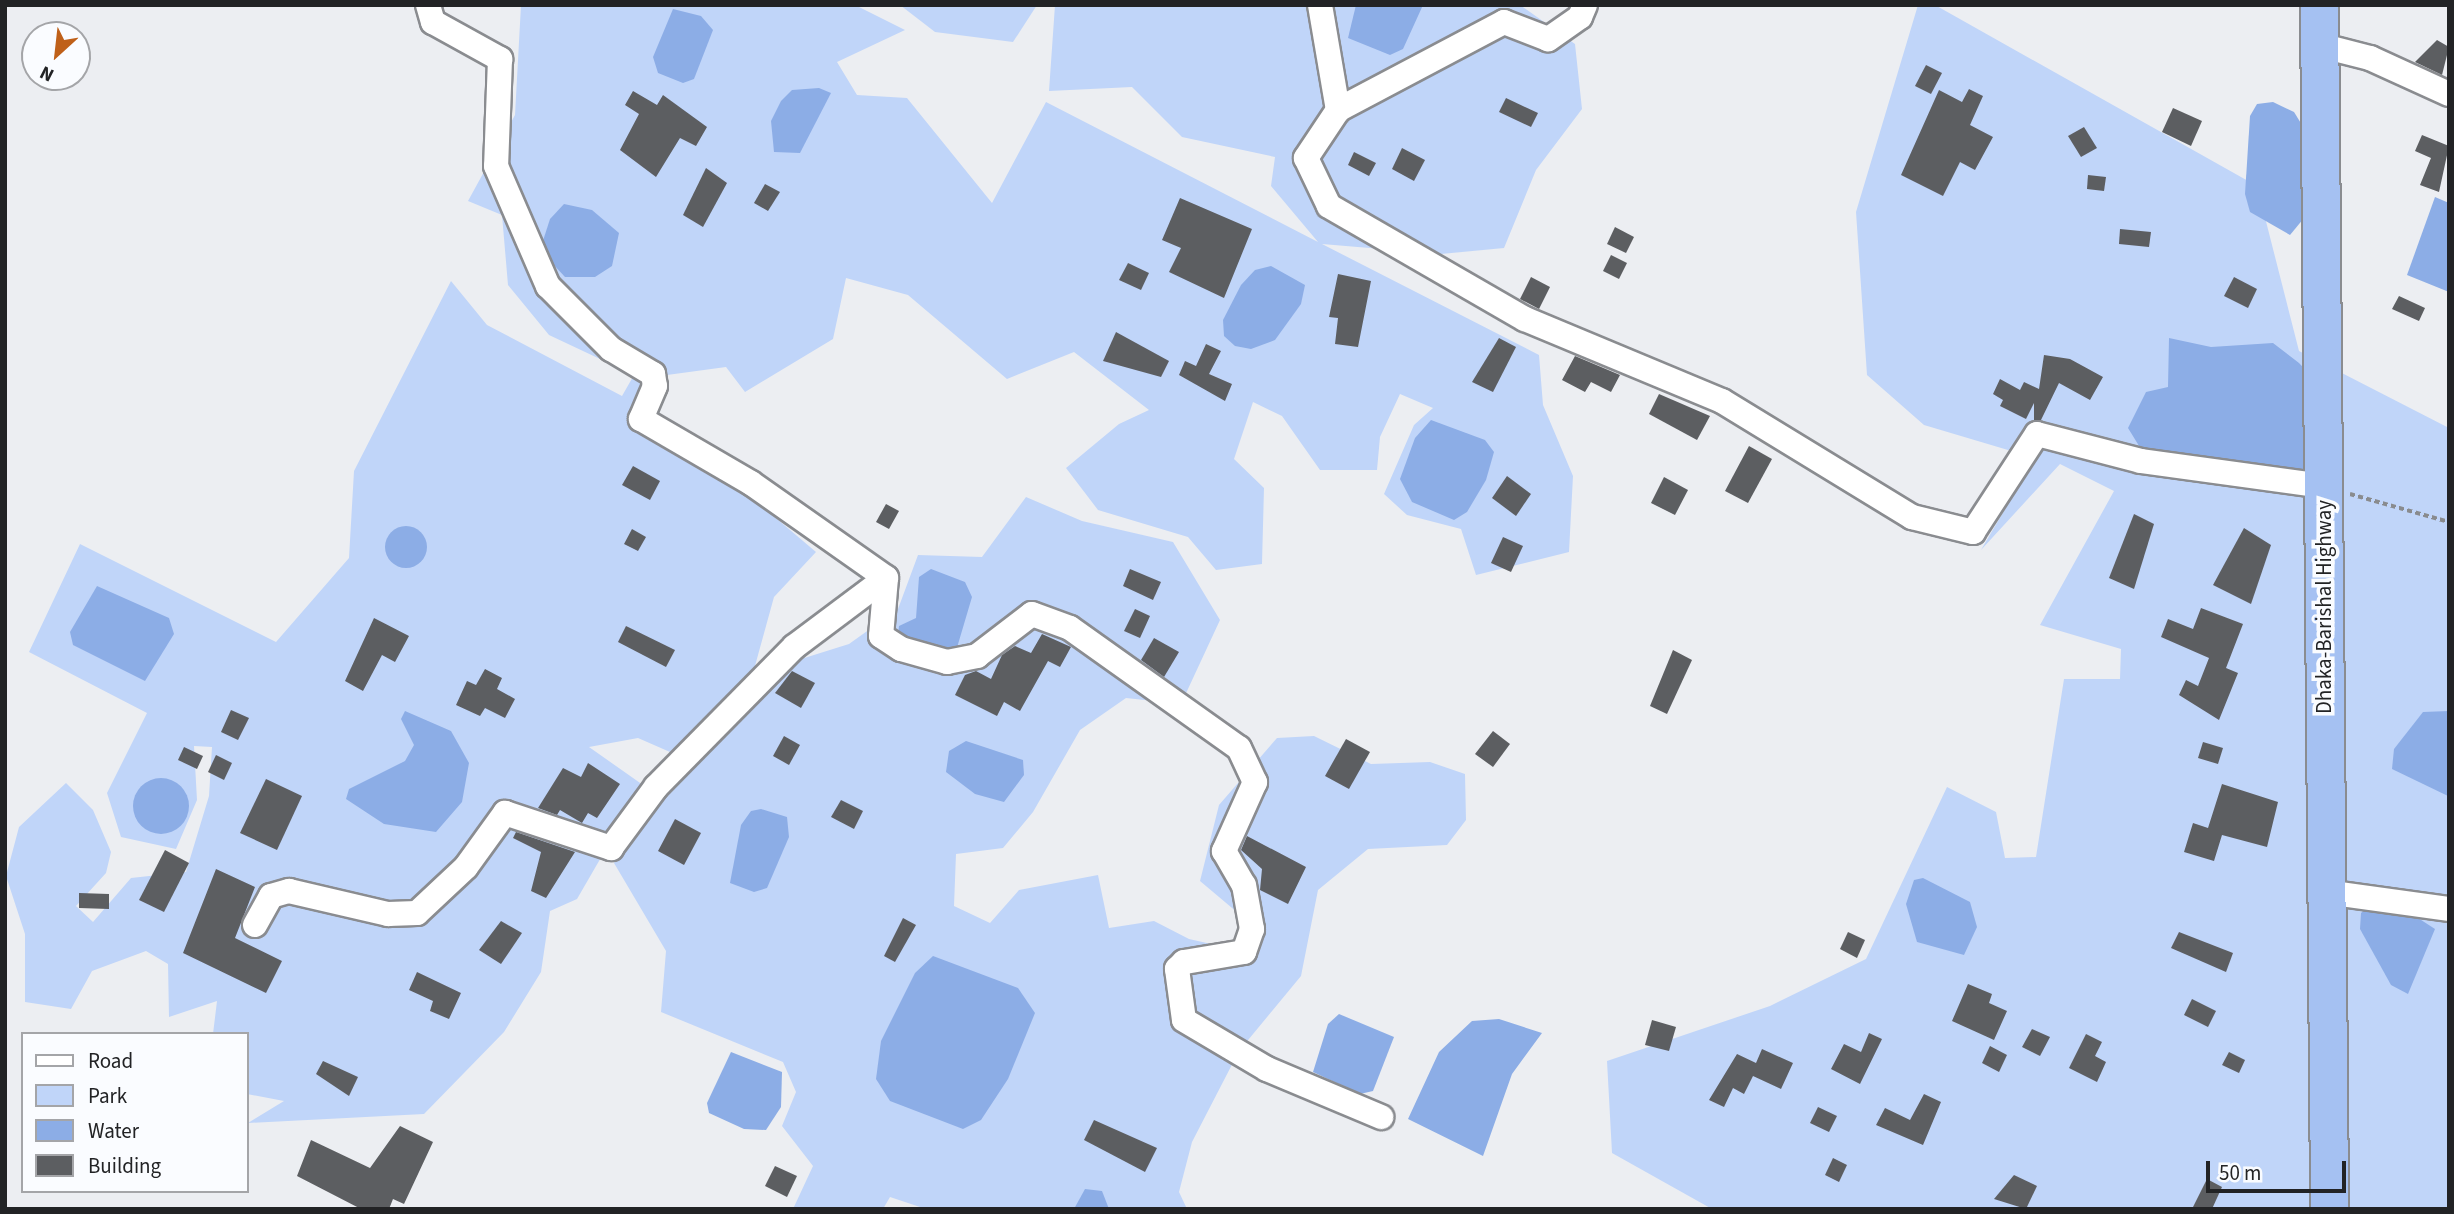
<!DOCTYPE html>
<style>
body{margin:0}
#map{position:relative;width:2454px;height:1214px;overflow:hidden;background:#eceef2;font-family:"Source Sans 3",sans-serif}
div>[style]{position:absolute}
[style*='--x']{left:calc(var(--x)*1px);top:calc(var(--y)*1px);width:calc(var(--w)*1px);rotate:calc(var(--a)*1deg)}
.green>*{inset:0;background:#c0d5f9}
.water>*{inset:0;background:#8cade6}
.round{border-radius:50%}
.building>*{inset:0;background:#5c5e61}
.path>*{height:3.5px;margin-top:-1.75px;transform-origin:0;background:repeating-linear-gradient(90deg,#898b8e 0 5px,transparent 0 8.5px)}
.roads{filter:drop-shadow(2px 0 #8a8c90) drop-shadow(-2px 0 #8a8c90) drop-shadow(0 2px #8a8c90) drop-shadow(0 -2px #8a8c90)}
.minor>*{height:24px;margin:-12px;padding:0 12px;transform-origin:12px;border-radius:12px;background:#fff}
.highway>*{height:37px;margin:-18.5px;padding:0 18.5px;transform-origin:18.5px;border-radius:18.5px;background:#a5c1f2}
span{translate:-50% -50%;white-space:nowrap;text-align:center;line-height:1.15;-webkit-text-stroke:7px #fafcff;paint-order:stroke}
.street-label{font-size:21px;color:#222325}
.frame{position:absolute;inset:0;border:7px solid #222325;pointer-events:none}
.legend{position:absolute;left:21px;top:1032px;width:228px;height:161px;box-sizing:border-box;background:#fafcff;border:2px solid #a4a5a8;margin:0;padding:9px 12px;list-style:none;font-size:21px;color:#222325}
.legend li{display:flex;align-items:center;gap:14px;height:35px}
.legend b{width:35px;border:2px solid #a4a5a8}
.north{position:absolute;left:21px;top:21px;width:70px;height:70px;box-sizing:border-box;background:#fafcff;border:2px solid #a4a5a8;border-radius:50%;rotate:207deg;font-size:19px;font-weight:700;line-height:28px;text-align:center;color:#222325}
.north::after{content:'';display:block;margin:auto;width:24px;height:32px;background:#bf6019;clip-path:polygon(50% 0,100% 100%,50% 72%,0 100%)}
.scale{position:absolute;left:2206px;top:1161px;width:140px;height:32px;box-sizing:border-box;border:4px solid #222325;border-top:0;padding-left:9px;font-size:21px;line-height:24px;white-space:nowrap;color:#222325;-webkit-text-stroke:5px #fafcff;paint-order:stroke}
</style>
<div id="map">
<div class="green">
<div style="clip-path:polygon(521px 5px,855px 5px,905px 30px,837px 62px,857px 95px,907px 98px,992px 203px,1046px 102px,1318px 242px,1271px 186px,1275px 157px,1182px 137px,1132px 87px,1049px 91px,1055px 5px,1520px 5px,1575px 44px,1582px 109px,1536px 170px,1504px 248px,1441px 254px,1322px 244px,1539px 355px,1543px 405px,1573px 476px,1569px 552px,1476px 575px,1461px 529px,1407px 515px,1384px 494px,1414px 425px,1433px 408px,1400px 394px,1380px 437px,1377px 470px,1320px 470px,1282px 416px,1253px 402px,1234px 459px,1264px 488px,1262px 564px,1216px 570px,1188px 537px,1098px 510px,1066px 468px,1119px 424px,1149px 410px,1074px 352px,1007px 379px,908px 295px,846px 278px,833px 339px,745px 392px,726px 367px,667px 375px,653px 414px,816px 552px,774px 597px,750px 684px,670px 752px,638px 738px,589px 747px,643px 785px,577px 899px,550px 911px,541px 972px,504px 1032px,424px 1114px,248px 1123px,284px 1101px,247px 1094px,247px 1034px,213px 1034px,217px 1001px,169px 1017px,168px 964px,146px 951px,92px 971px,71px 1009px,25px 1002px,25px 934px,6px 876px,19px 827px,66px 783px,93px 810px,111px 852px,106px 873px,76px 906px,93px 922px,131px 878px,186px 872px,209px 796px,212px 747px,194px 746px,197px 800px,176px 849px,121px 837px,107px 793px,147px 713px,29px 652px,80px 544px,276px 642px,349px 558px,354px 471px,451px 281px,487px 325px,622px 396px,634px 375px,549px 335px,508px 285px,502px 215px,468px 201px,515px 115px)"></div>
<div style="clip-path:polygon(900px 5px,1037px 5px,1013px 42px,935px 32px)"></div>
<div style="clip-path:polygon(1918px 5px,1935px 5px,2257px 186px,2299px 351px,2449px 428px,2449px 1209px,1712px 1209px,1612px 1153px,1607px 1061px,1770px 1006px,1866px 959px,1947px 787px,1996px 812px,2005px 858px,2036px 857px,2064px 679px,2120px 679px,2121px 649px,2040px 625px,2114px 491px,2060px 464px,1981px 550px,2035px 458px,1924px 425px,1867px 375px,1856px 212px)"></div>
<div style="clip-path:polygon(1026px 497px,1082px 521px,1173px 542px,1220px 620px,1181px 704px,1126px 698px,1080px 730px,1033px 812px,1003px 848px,956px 854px,954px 906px,990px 923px,1019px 890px,1098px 875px,1109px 928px,1154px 921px,1189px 939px,1238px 950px,1238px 913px,1200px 881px,1219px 805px,1277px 738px,1314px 736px,1371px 764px,1430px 762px,1465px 774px,1466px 820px,1447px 845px,1368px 849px,1318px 890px,1301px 976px,1239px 1051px,1192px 1142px,1179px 1192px,1187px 1209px,926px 1209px,890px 1197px,883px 1209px,793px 1209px,813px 1166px,782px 1126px,796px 1092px,783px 1062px,661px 1012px,666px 951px,614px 863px,660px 788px,782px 665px,849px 644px,898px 609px,918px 555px,982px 557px)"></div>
</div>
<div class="water">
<div style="clip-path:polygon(1356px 5px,1423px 5px,1403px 49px,1390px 55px,1348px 38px)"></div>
<div style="clip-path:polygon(673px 9px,701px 16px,713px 30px,694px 79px,683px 83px,658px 73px,653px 57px)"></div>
<div style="clip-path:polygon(819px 88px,831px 93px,800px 153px,774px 152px,771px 121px,781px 101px,792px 90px)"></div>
<div style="clip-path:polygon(2273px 102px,2294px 112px,2315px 146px,2309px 212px,2290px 235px,2250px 212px,2245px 194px,2250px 116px,2257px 104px)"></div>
<div style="clip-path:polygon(2435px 197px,2449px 203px,2449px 292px,2407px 275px)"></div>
<div style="clip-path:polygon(564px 204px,592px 210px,619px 233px,612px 266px,595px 277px,565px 277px,540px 250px,550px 219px)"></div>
<div style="clip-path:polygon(1271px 266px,1305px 285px,1301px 304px,1275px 340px,1251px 349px,1235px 346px,1224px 336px,1223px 320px,1241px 285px,1255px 270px)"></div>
<div style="clip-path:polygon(2169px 338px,2211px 347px,2273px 343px,2299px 363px,2318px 383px,2320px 477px,2144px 454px,2128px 428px,2146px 392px,2168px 387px)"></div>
<div style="clip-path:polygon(1431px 420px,1485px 440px,1494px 452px,1486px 480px,1467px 512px,1454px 520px,1412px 502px,1400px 479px,1415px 438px)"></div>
<div class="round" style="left:385px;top:526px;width:42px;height:42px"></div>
<div style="clip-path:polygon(931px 569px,965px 582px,972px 597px,956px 651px,942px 656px,898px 634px,899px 626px,916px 618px,919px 577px)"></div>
<div style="clip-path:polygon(97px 586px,169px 618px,174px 634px,145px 681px,73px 645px,70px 632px)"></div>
<div style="clip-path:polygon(405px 711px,451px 731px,469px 763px,462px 802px,436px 832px,384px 824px,346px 799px,349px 789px,405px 761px,414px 745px,401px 719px)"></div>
<div style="clip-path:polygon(2449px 711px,2449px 795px,2448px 796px,2392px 769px,2394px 749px,2423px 712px)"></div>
<div style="clip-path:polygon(966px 741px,1023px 760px,1024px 775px,1004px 802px,975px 794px,946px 772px,949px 751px)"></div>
<div class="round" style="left:133px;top:778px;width:56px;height:56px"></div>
<div style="clip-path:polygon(761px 809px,787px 817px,789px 837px,767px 888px,754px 892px,730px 883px,741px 825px,751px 811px)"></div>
<div style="clip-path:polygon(1923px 878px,1970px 902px,1977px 927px,1964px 955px,1917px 942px,1906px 904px,1914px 880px)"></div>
<div style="clip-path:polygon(2373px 903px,2401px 907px,2435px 929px,2408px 994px,2391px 985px,2360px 929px,2361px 913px)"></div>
<div style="clip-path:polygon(933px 956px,1018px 988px,1035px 1013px,1008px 1079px,981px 1120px,963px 1129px,890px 1101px,876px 1079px,881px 1041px,915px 973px)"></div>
<div style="clip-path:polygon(1339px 1014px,1394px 1037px,1373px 1091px,1360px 1094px,1313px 1072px,1328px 1024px)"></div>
<div style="clip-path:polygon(1499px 1019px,1542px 1033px,1512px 1074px,1483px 1156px,1408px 1119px,1439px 1052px,1472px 1021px)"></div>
<div style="clip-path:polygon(731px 1052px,782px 1072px,781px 1107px,766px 1130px,744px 1129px,709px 1113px,707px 1103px)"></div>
<div style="clip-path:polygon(1085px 1189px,1102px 1191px,1109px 1209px,1074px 1209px)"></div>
</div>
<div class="building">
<div style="clip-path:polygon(2437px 40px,2449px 47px,2442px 75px,2415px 62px)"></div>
<div style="clip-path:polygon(1926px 65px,1942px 73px,1931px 94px,1915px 86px)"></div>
<div style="clip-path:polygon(1969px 89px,1983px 96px,1970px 125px,1993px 137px,1975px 170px,1960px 162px,1943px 196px,1901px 175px,1939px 90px,1962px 102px)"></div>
<div style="clip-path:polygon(633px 91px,657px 105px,663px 95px,707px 127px,696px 146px,680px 138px,656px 177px,620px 150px,639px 114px,625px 105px)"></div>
<div style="clip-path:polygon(1506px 98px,1538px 113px,1531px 127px,1499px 112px)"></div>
<div style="clip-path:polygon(2173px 108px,2202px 121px,2191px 146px,2162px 132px)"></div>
<div style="clip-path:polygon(2084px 127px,2097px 148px,2081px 157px,2068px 136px)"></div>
<div style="clip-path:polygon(2422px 135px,2449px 146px,2439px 192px,2420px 185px,2431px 158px,2415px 151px)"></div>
<div style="clip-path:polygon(1402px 148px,1425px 160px,1414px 181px,1392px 169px)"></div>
<div style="clip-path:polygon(1354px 152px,1376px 163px,1369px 176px,1348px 165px)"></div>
<div style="clip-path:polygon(706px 168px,727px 183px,703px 227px,683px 215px)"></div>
<div style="clip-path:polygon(2088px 175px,2106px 177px,2104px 191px,2087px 189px)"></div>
<div style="clip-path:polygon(765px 184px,780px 192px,768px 211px,754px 203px)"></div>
<div style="clip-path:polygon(1180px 198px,1252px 229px,1224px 298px,1169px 272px,1181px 248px,1162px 240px)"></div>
<div style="clip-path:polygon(1615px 227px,1634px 237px,1626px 253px,1607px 244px)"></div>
<div style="clip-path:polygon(2120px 229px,2151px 232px,2149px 247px,2119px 244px)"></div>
<div style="clip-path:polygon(1611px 255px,1627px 263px,1619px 279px,1603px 271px)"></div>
<div style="clip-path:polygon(1128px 263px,1149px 273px,1141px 290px,1119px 280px)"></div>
<div style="clip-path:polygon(1338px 274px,1371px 281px,1358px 347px,1335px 344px,1338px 318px,1329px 317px)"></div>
<div style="clip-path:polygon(1531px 277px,1550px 287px,1539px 309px,1520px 299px)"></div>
<div style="clip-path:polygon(2234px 277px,2257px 289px,2248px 308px,2224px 296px)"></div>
<div style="clip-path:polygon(2399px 296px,2425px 308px,2419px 321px,2392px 309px)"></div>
<div style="clip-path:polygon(1116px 332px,1169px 361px,1161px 377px,1103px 361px)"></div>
<div style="clip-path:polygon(1499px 338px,1516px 347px,1493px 392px,1472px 382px)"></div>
<div style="clip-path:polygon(1206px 344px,1221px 351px,1209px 374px,1232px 384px,1225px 401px,1179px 375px,1185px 361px,1196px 366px)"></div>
<div style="clip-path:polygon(2044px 355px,2070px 359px,2103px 377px,2090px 400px,2059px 383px,2041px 420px,2034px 420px,2034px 403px,2026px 419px,2000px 406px,2003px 400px,1993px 394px,2000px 379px,2020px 390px,2024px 382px,2039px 389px)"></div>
<div style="clip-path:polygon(1575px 356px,1620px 375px,1611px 392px,1591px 382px,1585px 392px,1562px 380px)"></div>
<div style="clip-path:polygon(1659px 394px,1710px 416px,1697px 440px,1649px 414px)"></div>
<div style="clip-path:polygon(1749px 446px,1772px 459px,1748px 503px,1725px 491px)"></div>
<div style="clip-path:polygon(633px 466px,660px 481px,650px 500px,622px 485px)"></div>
<div style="clip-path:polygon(1507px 476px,1531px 494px,1516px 516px,1492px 498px)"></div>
<div style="clip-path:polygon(1664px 477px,1688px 490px,1675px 515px,1651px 503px)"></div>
<div style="clip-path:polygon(886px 504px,899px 511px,889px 529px,876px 522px)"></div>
<div style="clip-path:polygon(2134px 514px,2154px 524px,2134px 589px,2109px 578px)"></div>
<div style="clip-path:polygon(2244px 528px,2271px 545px,2251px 604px,2213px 585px)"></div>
<div style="clip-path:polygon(632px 529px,646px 537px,638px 551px,624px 544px)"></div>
<div style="clip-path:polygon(1503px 537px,1523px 546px,1511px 572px,1491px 563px)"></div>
<div style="clip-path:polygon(1130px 569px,1161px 582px,1153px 600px,1123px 586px)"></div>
<div style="clip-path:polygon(2201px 608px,2243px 624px,2226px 668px,2238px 673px,2219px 720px,2179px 695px,2186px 680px,2198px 686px,2209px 658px,2161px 637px,2168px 619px,2193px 629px)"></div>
<div style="clip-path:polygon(1135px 609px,1150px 616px,1140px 638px,1124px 631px)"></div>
<div style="clip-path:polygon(374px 618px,409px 636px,395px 662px,382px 655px,363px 691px,345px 681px)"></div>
<div style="clip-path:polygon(626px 626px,675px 650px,666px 667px,618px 642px)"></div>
<div style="clip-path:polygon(1042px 634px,1071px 647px,1060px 667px,1048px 661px,1020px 711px,1004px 702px,997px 716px,955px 695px,965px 675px,976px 671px,991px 679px,1002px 655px,1015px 646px,1031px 653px)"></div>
<div style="clip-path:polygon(1154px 638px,1179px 652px,1164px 677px,1141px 660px)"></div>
<div style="clip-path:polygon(1673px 650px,1692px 660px,1667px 714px,1650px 706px)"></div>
<div style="clip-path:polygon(485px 669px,502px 678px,497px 689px,515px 699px,505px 718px,485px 708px,480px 716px,456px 705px,467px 681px,476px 685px)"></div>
<div style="clip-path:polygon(792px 671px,815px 683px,801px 708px,775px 693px)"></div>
<div style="clip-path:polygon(231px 710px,249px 718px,238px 740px,221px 732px)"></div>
<div style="clip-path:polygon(1493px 731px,1510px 744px,1493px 767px,1475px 754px)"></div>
<div style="clip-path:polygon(784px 736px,800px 745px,789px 765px,773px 756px)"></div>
<div style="clip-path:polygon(1346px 739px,1370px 752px,1349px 789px,1325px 776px)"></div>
<div style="clip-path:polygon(2203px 742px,2223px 748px,2218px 764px,2198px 758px)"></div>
<div style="clip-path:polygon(184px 747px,203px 756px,197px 769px,178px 760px)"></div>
<div style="clip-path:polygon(216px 755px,232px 763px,224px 780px,208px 772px)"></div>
<div style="clip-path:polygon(588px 763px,620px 784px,597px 818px,588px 813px,582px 823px,560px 810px,557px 815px,538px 808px,563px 768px,581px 777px)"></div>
<div style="clip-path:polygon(266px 779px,302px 796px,277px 850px,240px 833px)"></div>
<div style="clip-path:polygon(2222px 784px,2278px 802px,2267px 847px,2222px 835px,2214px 861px,2184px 852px,2193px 823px,2208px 828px)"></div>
<div style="clip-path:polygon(841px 800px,863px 811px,854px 829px,831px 817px)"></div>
<div style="clip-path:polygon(675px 819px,701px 833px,684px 865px,658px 851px)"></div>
<div style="clip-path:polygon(516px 832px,575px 852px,546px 898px,531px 891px,541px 852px,513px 838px)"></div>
<div style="clip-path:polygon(1247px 836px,1306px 867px,1288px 904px,1260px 890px,1262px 869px,1241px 850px)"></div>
<div style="clip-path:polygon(165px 850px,189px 863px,164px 912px,139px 900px)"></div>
<div style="clip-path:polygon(216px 869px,255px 887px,235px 938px,282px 961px,266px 993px,183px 953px)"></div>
<div style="clip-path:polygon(79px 893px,109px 894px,109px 909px,79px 908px)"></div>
<div style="clip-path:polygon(903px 918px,916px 925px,895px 962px,884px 956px)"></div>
<div style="clip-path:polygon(501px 921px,522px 933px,501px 964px,479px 950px)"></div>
<div style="clip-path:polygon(1848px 932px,1865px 940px,1857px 958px,1840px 949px)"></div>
<div style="clip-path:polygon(2179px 932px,2233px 953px,2226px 972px,2171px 948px)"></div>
<div style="clip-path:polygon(417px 972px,461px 993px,449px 1019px,430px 1011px,433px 1001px,409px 990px)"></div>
<div style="clip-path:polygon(1968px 984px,1992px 994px,1989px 1003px,2007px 1011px,1994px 1040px,1952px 1021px)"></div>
<div style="clip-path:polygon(2192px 999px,2216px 1011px,2208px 1027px,2184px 1015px)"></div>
<div style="clip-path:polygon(1652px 1020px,1676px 1027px,1669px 1051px,1645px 1045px)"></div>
<div style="clip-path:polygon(2032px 1029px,2050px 1037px,2040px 1056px,2022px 1047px)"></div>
<div style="clip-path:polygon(1869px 1033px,1882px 1039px,1860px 1084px,1831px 1069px,1844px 1044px,1861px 1052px)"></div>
<div style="clip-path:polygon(2086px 1034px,2102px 1042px,2095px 1056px,2106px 1062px,2097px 1082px,2069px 1068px)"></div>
<div style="clip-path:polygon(1990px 1046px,2007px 1055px,1999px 1072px,1982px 1063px)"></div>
<div style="clip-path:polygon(1762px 1049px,1793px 1063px,1781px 1089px,1753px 1076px,1744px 1094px,1733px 1088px,1724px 1107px,1709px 1100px,1737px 1054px,1756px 1063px)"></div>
<div style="clip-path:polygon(2229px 1052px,2245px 1060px,2239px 1073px,2222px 1065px)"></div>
<div style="clip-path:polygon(323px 1061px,358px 1077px,349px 1096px,316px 1074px)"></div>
<div style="clip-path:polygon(1924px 1094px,1941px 1102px,1923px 1145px,1876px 1125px,1885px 1108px,1910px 1120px)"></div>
<div style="clip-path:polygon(1818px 1107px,1837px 1116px,1829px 1132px,1810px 1123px)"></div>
<div style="clip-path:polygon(1094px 1120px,1157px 1148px,1145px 1172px,1084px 1140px)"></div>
<div style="clip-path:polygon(400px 1126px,433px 1142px,404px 1204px,393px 1199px,389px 1209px,361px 1209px,297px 1176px,311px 1140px,370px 1168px)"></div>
<div style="clip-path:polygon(1833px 1158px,1847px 1165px,1839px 1182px,1825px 1175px)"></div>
<div style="clip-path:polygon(775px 1166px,797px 1176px,787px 1197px,765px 1186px)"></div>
<div style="clip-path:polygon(2014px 1175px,2037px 1186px,2026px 1209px,1994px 1199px)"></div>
<div style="clip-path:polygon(2207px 1179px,2222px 1187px,2212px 1209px,2192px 1209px)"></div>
</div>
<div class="path">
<div style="--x:2350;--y:494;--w:103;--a:15.8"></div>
</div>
<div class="roads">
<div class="minor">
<div style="--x:428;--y:5;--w:18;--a:74"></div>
<div style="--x:433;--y:22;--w:77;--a:28.9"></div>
<div style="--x:500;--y:59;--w:107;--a:92.1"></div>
<div style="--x:496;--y:166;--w:131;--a:66.6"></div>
<div style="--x:548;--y:286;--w:89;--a:45"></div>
<div style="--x:611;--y:349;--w:49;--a:30.8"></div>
<div style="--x:653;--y:374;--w:12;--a:81"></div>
<div style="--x:655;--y:386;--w:36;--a:113"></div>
<div style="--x:641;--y:419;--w:127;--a:30.2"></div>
<div style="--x:751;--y:483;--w:165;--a:35.1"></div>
<div style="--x:886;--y:578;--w:58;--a:94.9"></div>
<div style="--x:881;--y:636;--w:24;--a:33"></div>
<div style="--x:901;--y:649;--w:48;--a:15.8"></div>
<div style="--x:947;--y:662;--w:31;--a:-11"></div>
<div style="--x:977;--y:656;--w:69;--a:-37.4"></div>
<div style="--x:1032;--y:614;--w:40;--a:20.2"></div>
<div style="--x:1070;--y:628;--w:207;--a:35.4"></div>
<div style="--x:1239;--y:748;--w:38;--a:65"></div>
<div style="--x:1255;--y:782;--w:76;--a:114.2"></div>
<div style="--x:1224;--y:851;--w:39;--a:60"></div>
<div style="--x:1244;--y:885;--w:45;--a:79.7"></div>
<div style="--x:1252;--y:929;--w:24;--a:109"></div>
<div style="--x:1244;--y:952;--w:61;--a:170.5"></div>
<div style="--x:1184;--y:962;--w:10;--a:135"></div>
<div style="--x:1177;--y:969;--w:51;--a:82.2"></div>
<div style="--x:1184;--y:1020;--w:96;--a:30.6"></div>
<div style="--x:1267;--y:1069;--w:124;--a:22.8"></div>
<div style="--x:1320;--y:5;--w:107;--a:80.3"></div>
<div style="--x:1585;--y:5;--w:13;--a:113"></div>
<div style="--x:1580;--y:17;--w:39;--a:145"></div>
<div style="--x:1548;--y:39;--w:47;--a:-158.9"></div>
<div style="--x:1504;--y:22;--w:188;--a:152.1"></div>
<div style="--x:1338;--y:110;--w:58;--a:123.7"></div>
<div style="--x:1306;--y:158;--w:53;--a:64.4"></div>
<div style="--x:1329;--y:206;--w:226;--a:30"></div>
<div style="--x:1525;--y:319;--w:213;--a:22.6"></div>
<div style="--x:1722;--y:401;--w:223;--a:31.4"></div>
<div style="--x:1912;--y:517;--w:63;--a:13.8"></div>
<div style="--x:1973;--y:532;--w:117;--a:-56.9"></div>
<div style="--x:2037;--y:434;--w:107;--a:14.6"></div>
<div style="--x:2141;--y:461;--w:184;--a:7.8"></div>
<div style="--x:2319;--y:45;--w:53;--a:14.3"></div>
<div style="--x:2370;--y:58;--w:87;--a:24.5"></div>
<div style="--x:2326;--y:892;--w:124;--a:7.9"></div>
<div style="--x:255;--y:925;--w:33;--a:-61"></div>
<div style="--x:271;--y:896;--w:19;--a:-16"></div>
<div style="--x:289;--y:891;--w:102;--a:13.1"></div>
<div style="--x:388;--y:914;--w:29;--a:-2"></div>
<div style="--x:417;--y:913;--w:67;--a:-43.2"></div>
<div style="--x:466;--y:867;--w:67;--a:-54.2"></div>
<div style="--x:505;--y:813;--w:112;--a:18.3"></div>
<div style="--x:611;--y:848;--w:76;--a:-53.6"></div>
<div style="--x:656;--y:787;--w:197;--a:-45.4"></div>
<div style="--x:794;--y:647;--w:115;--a:-36.9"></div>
</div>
<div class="highway">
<div style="--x:2319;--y:5;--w:1204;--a:89.52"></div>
</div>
</div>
<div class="street-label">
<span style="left:2324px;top:607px;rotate:-90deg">Dhaka-Barishal Highway</span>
</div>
<div class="frame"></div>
<ul class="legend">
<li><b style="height:9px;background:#fff"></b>Road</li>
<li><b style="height:19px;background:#c0d5f9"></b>Park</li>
<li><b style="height:19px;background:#8cade6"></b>Water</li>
<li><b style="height:19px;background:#5c5e61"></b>Building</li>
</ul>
<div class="north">N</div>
<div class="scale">50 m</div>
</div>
